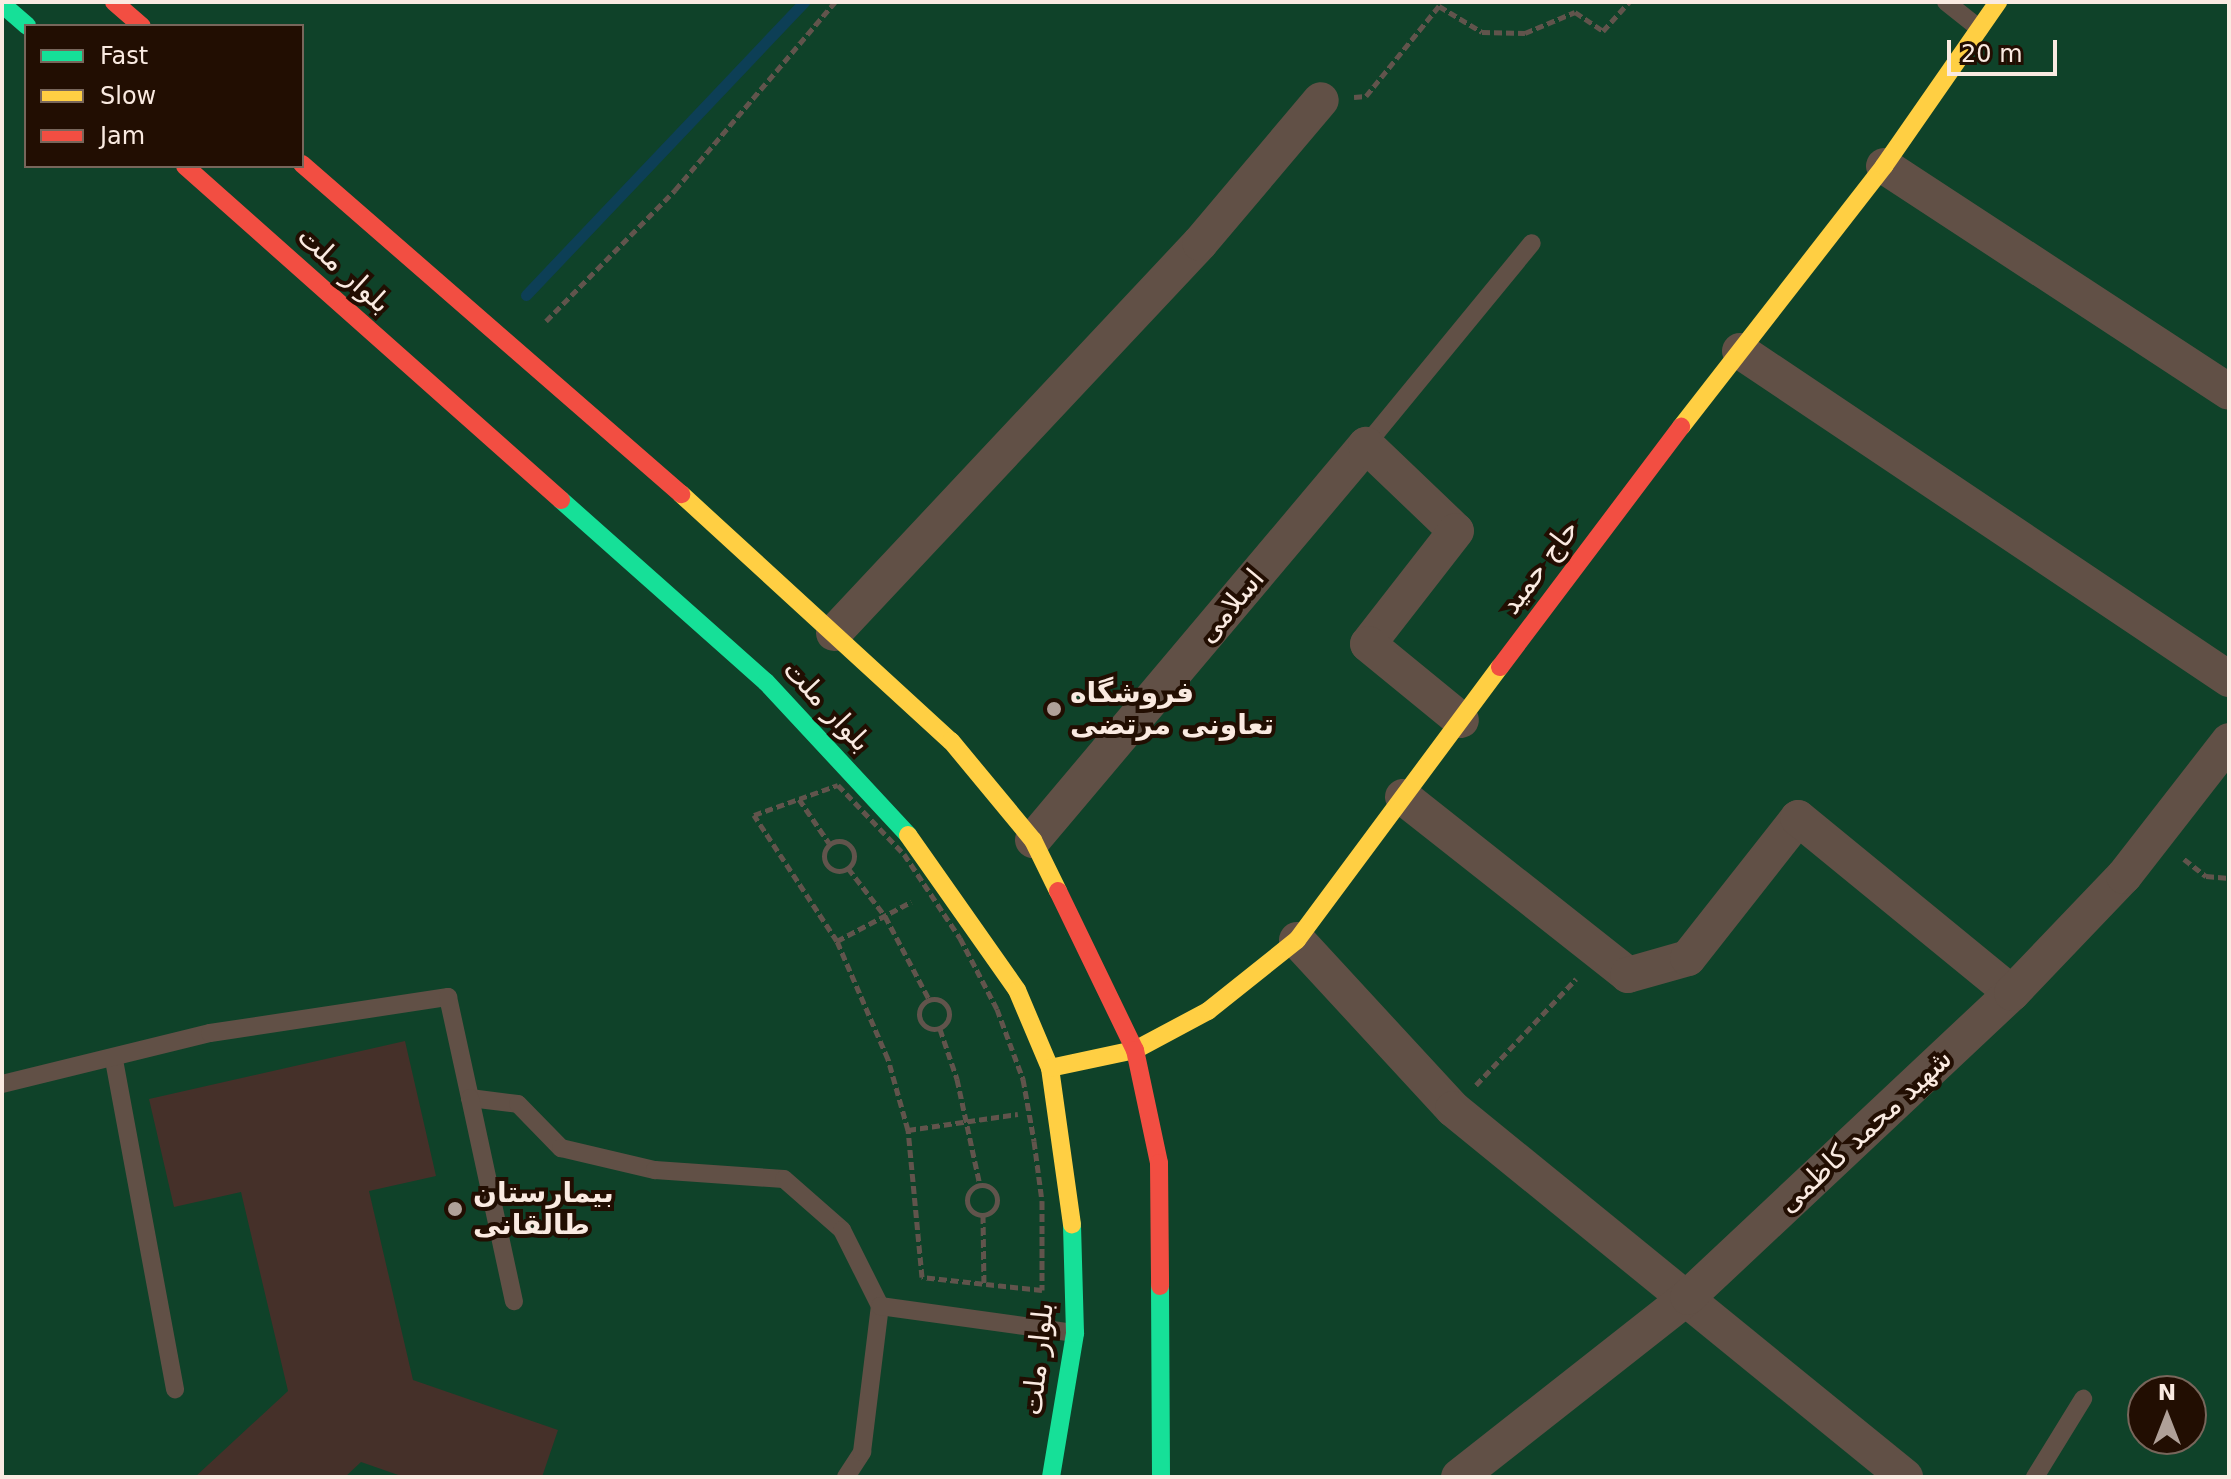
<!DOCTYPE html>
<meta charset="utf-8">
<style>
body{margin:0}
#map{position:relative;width:2231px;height:1479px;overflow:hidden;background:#241810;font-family:"DejaVu Sans","Noto Naskh Arabic",sans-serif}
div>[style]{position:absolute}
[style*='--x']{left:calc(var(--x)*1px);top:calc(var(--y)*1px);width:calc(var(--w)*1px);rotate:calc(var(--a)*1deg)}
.green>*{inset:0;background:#0f4229}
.stream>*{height:11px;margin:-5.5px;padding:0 5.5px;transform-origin:5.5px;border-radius:5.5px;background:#0d3f56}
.building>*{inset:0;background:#453029}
.path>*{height:5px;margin-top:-2.5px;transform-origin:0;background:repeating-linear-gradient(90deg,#61544c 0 8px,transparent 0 12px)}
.path>.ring{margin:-2.5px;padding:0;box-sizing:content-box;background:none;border:5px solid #61544c;border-radius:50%}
.lane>*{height:18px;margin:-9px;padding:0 9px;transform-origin:9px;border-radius:9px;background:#615046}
.street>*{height:36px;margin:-18px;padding:0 18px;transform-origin:18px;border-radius:18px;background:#615046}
.fast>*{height:18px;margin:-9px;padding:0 9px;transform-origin:9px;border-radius:9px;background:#16e098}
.slow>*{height:18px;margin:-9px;padding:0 9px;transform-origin:9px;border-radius:9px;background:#ffcf43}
.jam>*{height:18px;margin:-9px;padding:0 9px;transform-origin:9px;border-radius:9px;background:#f24e42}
.dots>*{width:22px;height:22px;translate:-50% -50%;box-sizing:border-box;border:4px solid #220e02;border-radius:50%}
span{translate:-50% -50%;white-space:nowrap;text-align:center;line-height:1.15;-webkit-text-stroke:8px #220e02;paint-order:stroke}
.street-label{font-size:28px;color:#faeae1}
.poi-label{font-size:28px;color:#faeae1;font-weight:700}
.left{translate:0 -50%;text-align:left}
.frame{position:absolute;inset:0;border:4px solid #faeae1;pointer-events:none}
.legend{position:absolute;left:24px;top:24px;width:280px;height:144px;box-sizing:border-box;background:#220e02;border:2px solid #78665b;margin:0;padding:10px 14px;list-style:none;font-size:24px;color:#faeae1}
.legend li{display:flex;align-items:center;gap:16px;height:40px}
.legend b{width:40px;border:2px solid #78665b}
.north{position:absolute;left:2127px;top:1375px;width:80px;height:80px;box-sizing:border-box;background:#220e02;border:2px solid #78665b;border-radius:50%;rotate:0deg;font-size:22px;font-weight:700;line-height:32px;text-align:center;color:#faeae1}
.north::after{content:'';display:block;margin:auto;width:28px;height:36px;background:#afa098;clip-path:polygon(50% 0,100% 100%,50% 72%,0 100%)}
.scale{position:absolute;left:1947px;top:40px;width:110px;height:36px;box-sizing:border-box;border:4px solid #faeae1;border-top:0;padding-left:10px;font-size:24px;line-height:28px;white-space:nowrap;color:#faeae1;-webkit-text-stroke:6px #220e02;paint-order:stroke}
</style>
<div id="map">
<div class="green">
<div style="clip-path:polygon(evenodd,2px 2px,2229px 2px,2229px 1477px,2px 1477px,2px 2px,26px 26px,302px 26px,302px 166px,26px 166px,26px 26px,2px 2px,2143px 1391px,2191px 1391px,2191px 1439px,2143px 1439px,2143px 1391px)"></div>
</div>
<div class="stream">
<div style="--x:526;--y:295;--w:404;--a:-46.5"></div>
</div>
<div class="building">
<div style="clip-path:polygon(405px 1041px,436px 1176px,369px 1191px,413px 1380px,558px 1430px,542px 1477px,404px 1477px,361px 1462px,345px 1477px,195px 1477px,288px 1391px,241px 1192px,174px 1207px,149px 1099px)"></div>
</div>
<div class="path">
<div style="--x:1354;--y:97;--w:12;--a:-5"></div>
<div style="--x:1366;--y:96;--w:116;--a:-51"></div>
<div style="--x:1439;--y:6;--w:50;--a:31.2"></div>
<div style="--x:1482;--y:32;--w:43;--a:1.3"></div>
<div style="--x:1525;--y:33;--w:54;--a:-22.8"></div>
<div style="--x:1575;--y:12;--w:34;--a:34"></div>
<div style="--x:1603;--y:31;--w:39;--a:-48"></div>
<div style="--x:546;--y:321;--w:184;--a:-45.4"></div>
<div style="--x:675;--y:190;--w:247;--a:-49.6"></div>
<div style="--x:838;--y:785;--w:95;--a:46.3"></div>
<div style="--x:904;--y:854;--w:101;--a:56.3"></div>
<div style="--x:960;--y:938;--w:80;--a:62.5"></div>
<div style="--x:997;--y:1009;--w:75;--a:69.6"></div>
<div style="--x:1023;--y:1079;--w:63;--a:79.9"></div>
<div style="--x:1034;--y:1141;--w:61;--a:82.4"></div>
<div style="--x:1042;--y:1201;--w:89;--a:90"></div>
<div style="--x:1042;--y:1290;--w:121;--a:-173.8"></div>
<div style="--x:922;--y:1277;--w:148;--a:-95.4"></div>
<div style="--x:908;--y:1130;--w:74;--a:-105.7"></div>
<div style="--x:888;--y:1059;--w:129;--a:-113.4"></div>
<div style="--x:837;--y:941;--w:151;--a:-123.4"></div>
<div style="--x:754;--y:815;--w:89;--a:-19.7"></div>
<div style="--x:799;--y:799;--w:53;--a:55.7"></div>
<div class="ring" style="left:824px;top:841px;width:25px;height:25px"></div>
<div style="--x:2184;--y:859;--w:28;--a:38"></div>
<div style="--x:2206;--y:876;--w:23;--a:5"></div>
<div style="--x:848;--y:868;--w:61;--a:52.4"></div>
<div style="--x:885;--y:916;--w:94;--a:62.1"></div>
<div style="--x:837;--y:941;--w:84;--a:-27.8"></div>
<div class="ring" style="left:919px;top:999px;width:25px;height:25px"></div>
<div style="--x:940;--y:1029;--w:53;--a:71.2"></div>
<div style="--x:957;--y:1079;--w:108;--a:77.8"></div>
<div style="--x:1476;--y:1085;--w:146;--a:-46.7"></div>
<div style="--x:908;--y:1130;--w:111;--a:-8.3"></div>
<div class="ring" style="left:967px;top:1185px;width:25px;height:25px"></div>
<div style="--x:983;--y:1215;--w:69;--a:89.2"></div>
</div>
<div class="lane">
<div style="--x:1946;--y:2;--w:43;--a:38.5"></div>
<div style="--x:1366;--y:445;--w:261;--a:-50.6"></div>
<div style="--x:114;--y:1060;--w:335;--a:79.5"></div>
<div style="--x:2;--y:1084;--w:214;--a:-13.8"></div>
<div style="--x:210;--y:1033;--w:241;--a:-8.6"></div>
<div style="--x:448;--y:997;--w:103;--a:77.7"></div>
<div style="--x:470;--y:1098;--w:48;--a:7.1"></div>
<div style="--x:518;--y:1104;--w:62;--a:45.7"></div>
<div style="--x:561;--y:1148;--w:97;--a:13.2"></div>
<div style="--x:655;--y:1170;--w:129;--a:4"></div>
<div style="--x:784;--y:1179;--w:77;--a:41.3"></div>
<div style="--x:842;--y:1230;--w:85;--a:63.4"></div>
<div style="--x:470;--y:1098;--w:208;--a:77.8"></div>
<div style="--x:846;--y:1477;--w:30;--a:-57"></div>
<div style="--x:862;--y:1452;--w:147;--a:-83"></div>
<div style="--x:880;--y:1306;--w:197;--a:7.9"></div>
<div style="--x:2035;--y:1477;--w:92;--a:-58.4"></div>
</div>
<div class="street">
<div style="--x:1884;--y:166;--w:412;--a:33.2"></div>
<div style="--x:1740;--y:351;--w:589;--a:33.85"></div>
<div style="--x:834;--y:633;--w:535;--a:-46.82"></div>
<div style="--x:1200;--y:243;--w:187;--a:-49.8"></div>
<div style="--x:1403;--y:797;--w:287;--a:38.3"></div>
<div style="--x:1628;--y:975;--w:62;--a:-15.8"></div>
<div style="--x:1688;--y:958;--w:178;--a:-51.8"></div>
<div style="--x:1798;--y:818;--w:276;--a:39.3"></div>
<div style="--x:1033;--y:840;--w:517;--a:-49.87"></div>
<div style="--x:1366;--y:445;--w:124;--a:43.7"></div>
<div style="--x:1456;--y:531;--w:143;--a:127.9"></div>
<div style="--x:1368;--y:644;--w:120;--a:39.3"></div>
<div style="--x:1297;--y:940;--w:230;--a:47.3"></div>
<div style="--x:1453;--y:1109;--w:583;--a:39.15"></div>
<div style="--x:1459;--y:1477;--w:291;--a:-38.2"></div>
<div style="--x:1688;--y:1297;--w:444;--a:-43.2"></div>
<div style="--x:2012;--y:993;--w:162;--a:-46.3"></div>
<div style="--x:2124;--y:876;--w:171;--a:-52.1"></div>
</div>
<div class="fast">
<div style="--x:2;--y:4;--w:33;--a:41"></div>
<div style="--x:561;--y:500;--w:274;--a:41.6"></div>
<div style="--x:766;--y:682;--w:209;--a:47.1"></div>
<div style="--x:1160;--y:1286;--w:191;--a:89.7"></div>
<div style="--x:1051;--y:1477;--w:146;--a:-80.5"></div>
<div style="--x:1075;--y:1333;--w:109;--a:-91.6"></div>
</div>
<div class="slow">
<div style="--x:1681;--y:427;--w:331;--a:-52.1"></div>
<div style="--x:1884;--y:166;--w:200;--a:-55.2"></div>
<div style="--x:681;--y:494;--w:366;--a:42.5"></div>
<div style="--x:951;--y:741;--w:129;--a:50.4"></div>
<div style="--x:1033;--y:840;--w:57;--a:63.9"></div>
<div style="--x:908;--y:835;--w:189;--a:54.9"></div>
<div style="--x:1017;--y:990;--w:85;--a:67.1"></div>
<div style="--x:1050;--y:1068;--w:158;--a:82"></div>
<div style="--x:1050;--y:1068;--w:87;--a:-12"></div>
<div style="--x:1135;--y:1050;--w:83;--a:-28.1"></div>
<div style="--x:1208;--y:1011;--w:114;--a:-38.6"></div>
<div style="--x:1297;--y:940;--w:340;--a:-53.4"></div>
</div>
<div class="jam">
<div style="--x:114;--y:2;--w:37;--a:41"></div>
<div style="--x:302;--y:164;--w:503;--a:41.05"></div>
<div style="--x:185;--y:166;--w:503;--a:41.61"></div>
<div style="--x:1500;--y:667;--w:301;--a:-53"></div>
<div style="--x:1058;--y:891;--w:177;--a:64.2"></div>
<div style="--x:1135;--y:1050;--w:116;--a:78"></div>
<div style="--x:1159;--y:1163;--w:123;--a:89.5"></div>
</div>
<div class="dots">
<div style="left:1054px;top:709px;background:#afa098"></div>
<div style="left:455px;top:1209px;background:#afa098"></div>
</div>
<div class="street-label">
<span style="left:344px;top:270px;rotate:42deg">بلوار ملت</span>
<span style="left:1540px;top:567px;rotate:-53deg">حاج حمید</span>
<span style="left:1231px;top:606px;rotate:-50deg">اسلامی</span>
<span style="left:827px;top:706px;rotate:47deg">بلوار ملت</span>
<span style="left:1865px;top:1131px;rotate:-43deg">شهید محمد کاظمی</span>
<span style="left:1038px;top:1359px;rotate:-84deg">بلوار ملت</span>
</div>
<div class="poi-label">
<span class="left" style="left:1070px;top:709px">فروشگاه<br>تعاونی مرتضی</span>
<span class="left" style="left:473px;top:1209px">بیمارستان<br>طالقانی</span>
</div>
<div class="frame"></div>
<ul class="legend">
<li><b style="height:10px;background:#16e098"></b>Fast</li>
<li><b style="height:10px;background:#ffcf43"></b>Slow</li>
<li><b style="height:10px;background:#f24e42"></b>Jam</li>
</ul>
<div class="north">N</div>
<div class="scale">20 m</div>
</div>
